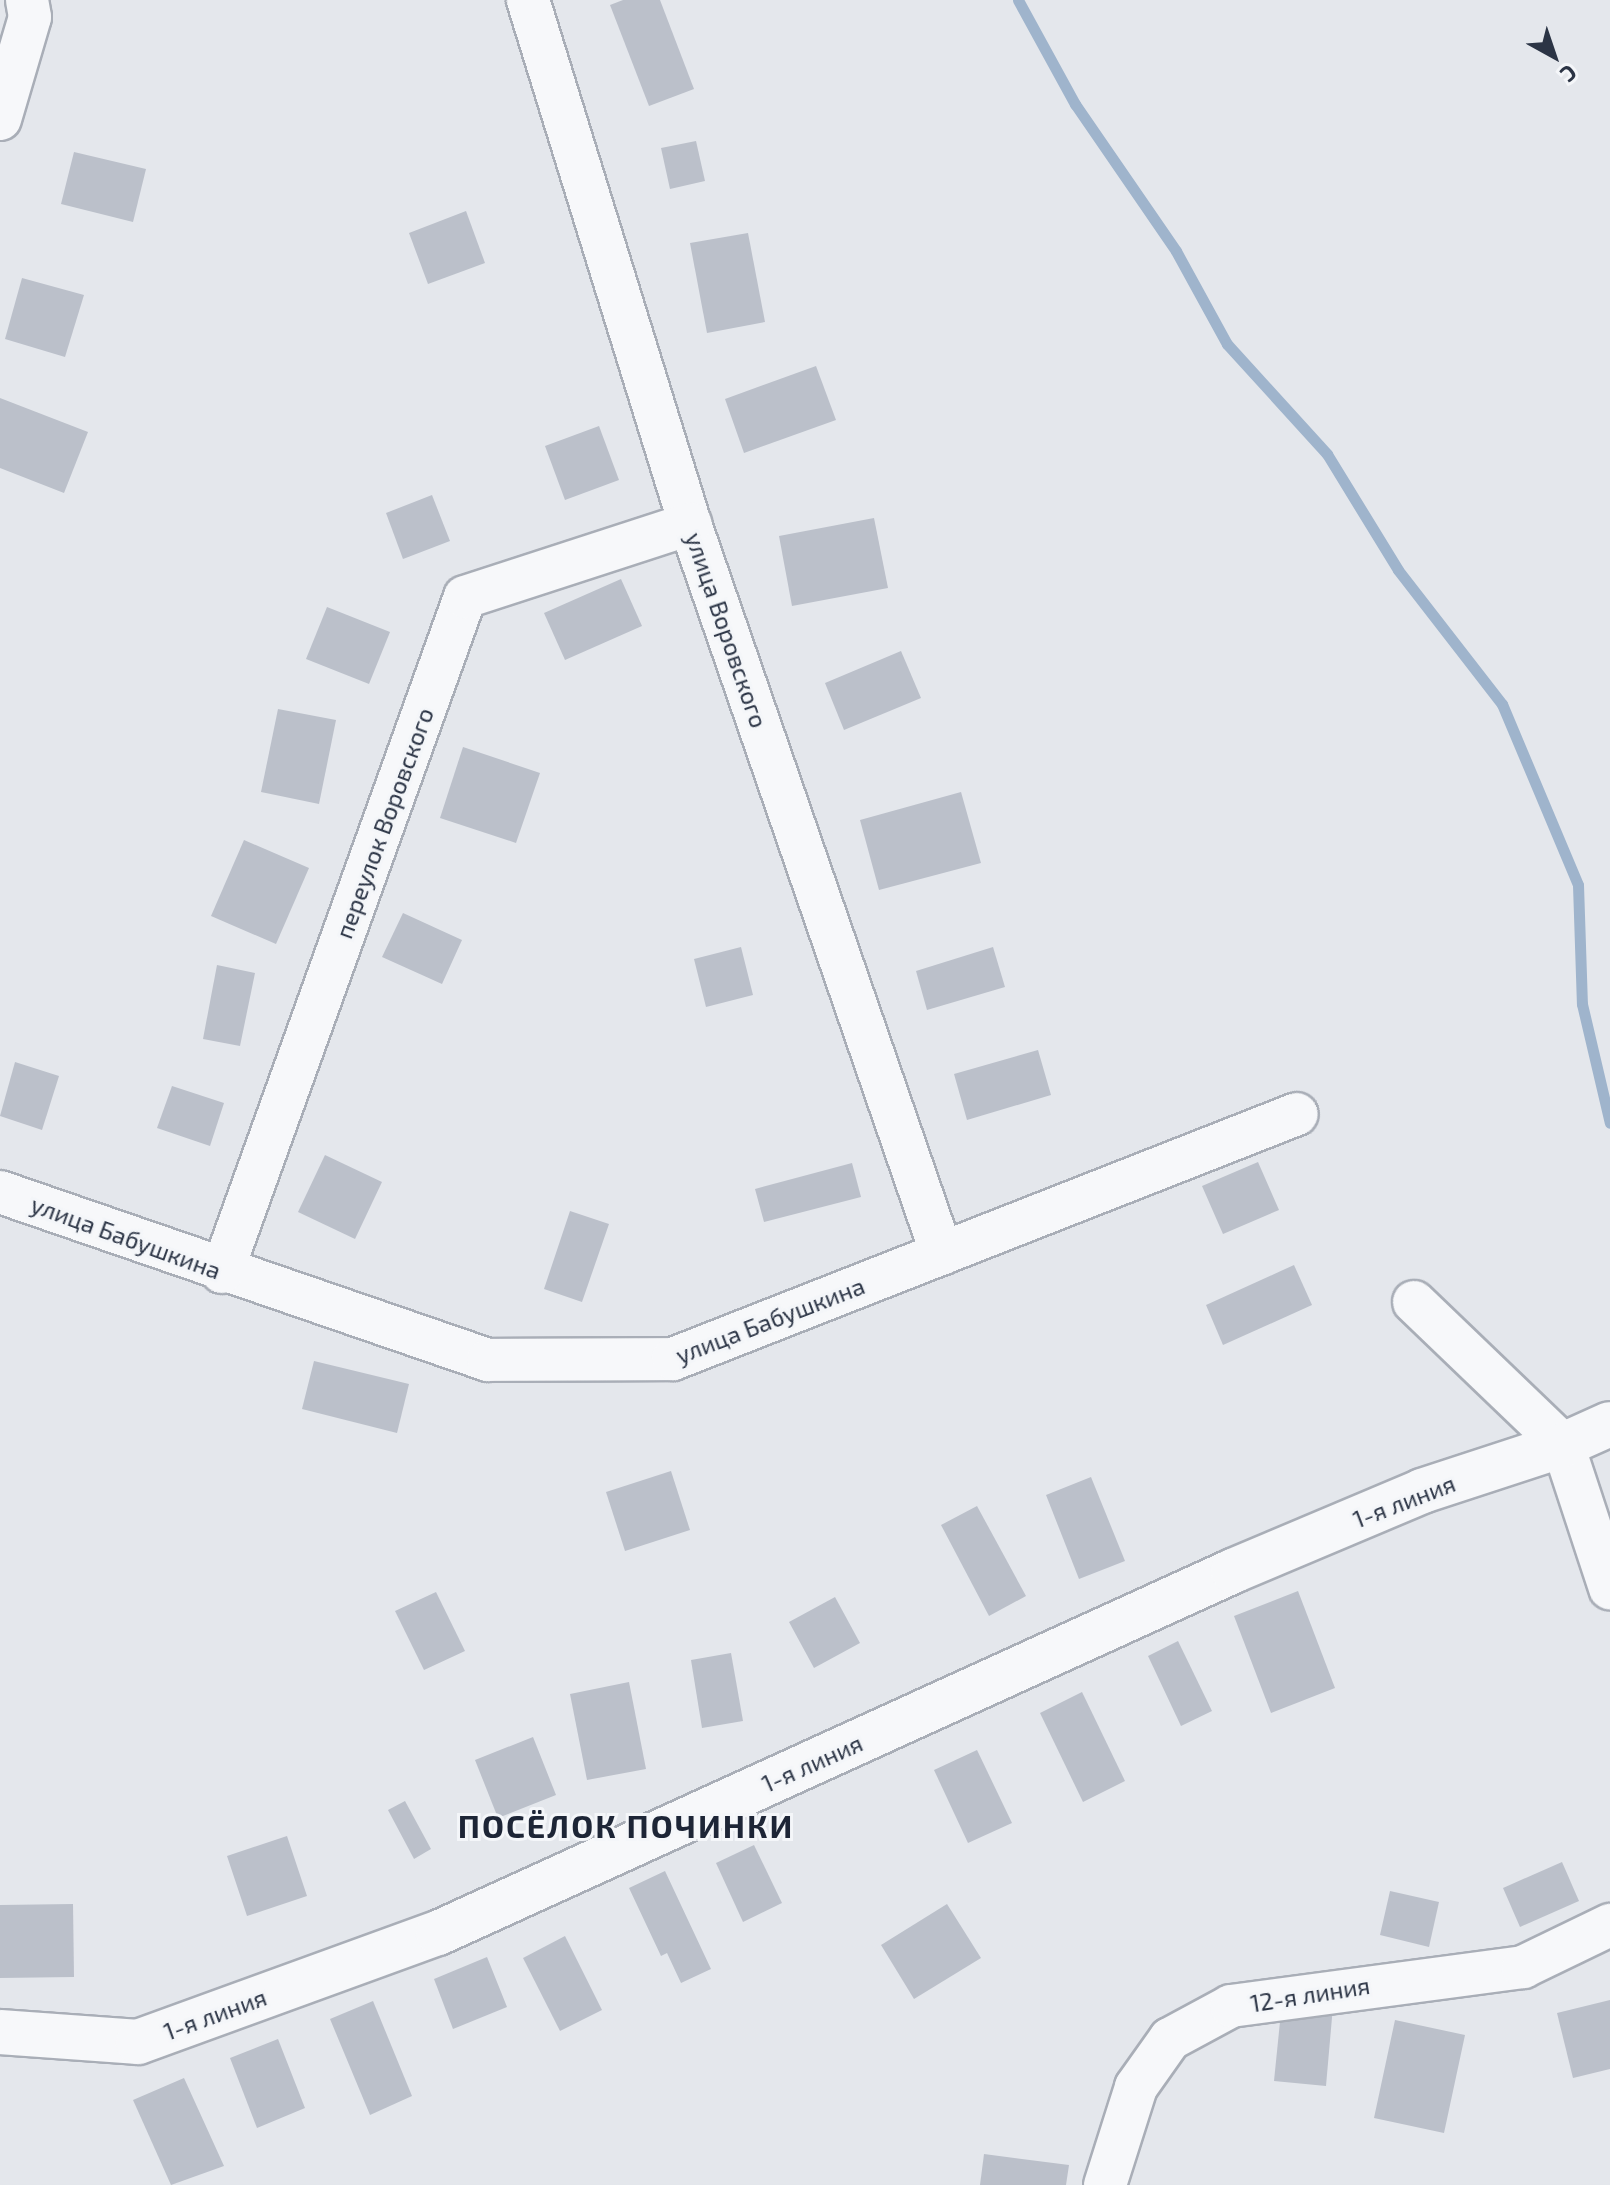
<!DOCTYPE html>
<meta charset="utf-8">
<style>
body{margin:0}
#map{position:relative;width:1610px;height:2185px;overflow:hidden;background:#e4e7ec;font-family:"Exo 2",sans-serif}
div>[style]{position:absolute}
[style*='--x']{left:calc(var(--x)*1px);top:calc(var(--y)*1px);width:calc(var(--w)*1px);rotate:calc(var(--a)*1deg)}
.stream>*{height:11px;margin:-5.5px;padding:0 5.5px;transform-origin:5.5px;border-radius:5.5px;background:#9fb4cc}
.building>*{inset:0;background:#bbc0ca}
.roads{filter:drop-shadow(2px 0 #a9aeb7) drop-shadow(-2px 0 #a9aeb7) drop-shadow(0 2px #a9aeb7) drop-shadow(0 -2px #a9aeb7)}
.minor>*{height:42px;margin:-21px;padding:0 21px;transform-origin:21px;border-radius:21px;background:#f7f8fa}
.tertiary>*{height:44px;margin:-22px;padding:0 22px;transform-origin:22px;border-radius:22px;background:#f7f8fa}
span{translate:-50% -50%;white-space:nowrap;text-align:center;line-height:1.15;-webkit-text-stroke:6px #f4f6f9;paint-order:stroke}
.street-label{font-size:24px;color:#2b3445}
.district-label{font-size:32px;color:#1d2536;font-weight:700;letter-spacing:2px}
.north{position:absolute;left:1514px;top:16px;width:80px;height:80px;-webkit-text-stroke:6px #f4f6f9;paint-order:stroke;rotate:140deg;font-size:22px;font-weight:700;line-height:32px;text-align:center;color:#2b3445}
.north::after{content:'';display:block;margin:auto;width:28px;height:36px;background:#2b3445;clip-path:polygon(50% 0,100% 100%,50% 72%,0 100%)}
</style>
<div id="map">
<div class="stream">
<div style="--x:1018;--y:0;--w:119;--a:61.3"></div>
<div style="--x:1075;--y:104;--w:178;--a:55.5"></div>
<div style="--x:1176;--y:251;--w:106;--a:61.3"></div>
<div style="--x:1227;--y:344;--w:149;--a:47.7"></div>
<div style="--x:1327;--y:454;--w:136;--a:58.5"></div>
<div style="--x:1398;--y:570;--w:170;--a:52.2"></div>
<div style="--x:1502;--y:704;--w:196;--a:67.2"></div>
<div style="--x:1578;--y:885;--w:119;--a:88.1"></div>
<div style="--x:1582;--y:1004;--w:122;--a:76.8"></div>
</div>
<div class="building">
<div style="clip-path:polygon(623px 0,660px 0,694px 89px,649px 106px,610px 5px)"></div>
<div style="clip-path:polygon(696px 141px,705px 181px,670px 189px,661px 148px)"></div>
<div style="clip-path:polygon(74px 152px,146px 169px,133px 222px,61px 204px)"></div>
<div style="clip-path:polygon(466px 211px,485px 263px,428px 284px,409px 233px)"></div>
<div style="clip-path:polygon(748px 233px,765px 322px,707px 333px,690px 243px)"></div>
<div style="clip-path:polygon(22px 278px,84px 295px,65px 357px,5px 339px)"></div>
<div style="clip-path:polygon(816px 366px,836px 420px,744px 453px,725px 399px)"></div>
<div style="clip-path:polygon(0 398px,88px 432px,64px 493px,0 468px)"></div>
<div style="clip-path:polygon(599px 426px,619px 480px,565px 500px,545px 446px)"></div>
<div style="clip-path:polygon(432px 495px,450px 541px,403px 559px,386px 513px)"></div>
<div style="clip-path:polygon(874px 518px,888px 588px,792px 606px,779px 536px)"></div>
<div style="clip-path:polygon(621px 579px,642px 626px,565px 660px,544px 613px)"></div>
<div style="clip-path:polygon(327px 607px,390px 632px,369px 684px,306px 659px)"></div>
<div style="clip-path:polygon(901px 651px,921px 698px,844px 730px,825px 683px)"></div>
<div style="clip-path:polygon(278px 709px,336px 720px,319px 804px,261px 792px)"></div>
<div style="clip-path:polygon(463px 747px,540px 773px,516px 843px,440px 818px)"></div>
<div style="clip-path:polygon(961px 792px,981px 863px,879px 890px,860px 820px)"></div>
<div style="clip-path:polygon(244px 840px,309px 868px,276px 944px,211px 916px)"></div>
<div style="clip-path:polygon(403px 913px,462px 940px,442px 984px,382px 957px)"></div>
<div style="clip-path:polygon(741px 947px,753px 995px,706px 1007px,694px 959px)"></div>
<div style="clip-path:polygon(993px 947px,1005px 987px,927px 1010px,916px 971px)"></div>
<div style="clip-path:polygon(217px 965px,255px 973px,240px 1046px,203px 1039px)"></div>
<div style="clip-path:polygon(1038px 1050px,1051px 1095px,967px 1120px,954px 1074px)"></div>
<div style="clip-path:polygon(15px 1062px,59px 1076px,42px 1130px,0 1116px)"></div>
<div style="clip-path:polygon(172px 1086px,224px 1103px,210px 1146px,157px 1128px)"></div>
<div style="clip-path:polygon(325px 1155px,382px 1182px,355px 1239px,298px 1212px)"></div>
<div style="clip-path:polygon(1258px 1162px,1279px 1210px,1223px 1234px,1202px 1186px)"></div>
<div style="clip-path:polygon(852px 1163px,861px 1197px,764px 1222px,755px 1189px)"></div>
<div style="clip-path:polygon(570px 1211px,609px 1224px,582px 1302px,544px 1289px)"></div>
<div style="clip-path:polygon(1294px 1265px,1312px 1305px,1223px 1345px,1206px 1305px)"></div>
<div style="clip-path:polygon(314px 1361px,409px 1384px,397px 1433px,302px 1409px)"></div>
<div style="clip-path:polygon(671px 1471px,690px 1530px,625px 1551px,606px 1492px)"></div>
<div style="clip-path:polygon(1091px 1477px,1125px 1561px,1079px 1579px,1046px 1495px)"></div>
<div style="clip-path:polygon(977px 1506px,1026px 1596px,989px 1616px,941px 1525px)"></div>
<div style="clip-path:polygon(1298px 1591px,1335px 1688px,1271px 1713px,1234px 1616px)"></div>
<div style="clip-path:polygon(436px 1592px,465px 1651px,424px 1670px,395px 1611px)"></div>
<div style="clip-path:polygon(835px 1597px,860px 1643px,814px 1668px,789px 1622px)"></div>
<div style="clip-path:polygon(1178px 1641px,1212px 1711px,1181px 1726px,1148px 1656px)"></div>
<div style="clip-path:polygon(731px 1653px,743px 1721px,702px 1728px,691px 1660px)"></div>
<div style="clip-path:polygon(629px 1682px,646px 1769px,587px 1780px,570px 1694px)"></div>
<div style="clip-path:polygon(1082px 1692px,1125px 1781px,1083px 1802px,1040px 1713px)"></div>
<div style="clip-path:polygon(533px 1737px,556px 1795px,498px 1818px,475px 1760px)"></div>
<div style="clip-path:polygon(977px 1750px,1012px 1823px,968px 1843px,934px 1770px)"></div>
<div style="clip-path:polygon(405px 1801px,431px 1849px,414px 1859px,388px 1810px)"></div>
<div style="clip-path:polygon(287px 1836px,307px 1896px,247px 1916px,227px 1856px)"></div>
<div style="clip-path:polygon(754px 1845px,782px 1903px,743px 1922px,716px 1863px)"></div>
<div style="clip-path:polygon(1562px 1862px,1579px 1901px,1520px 1927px,1503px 1888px)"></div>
<div style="clip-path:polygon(665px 1871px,711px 1969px,681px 1983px,667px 1953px,661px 1956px,629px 1888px)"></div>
<div style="clip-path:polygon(1390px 1891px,1439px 1902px,1429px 1947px,1380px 1935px)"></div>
<div style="clip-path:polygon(73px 1904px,74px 1977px,0 1978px,0 1905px)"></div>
<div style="clip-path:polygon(947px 1904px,981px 1958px,914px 1999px,881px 1945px)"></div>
<div style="clip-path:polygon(565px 1936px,602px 2010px,560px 2031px,523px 1958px)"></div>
<div style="clip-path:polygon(487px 1957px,507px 2007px,453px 2029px,434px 1979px)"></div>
<div style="clip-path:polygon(1610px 2000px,1610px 2069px,1573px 2078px,1557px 2013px)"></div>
<div style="clip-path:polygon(373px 2001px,412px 2096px,370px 2115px,330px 2019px)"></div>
<div style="clip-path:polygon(1282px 2002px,1333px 2006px,1326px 2086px,1274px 2081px)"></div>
<div style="clip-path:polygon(1395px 2020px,1465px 2035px,1444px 2133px,1374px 2118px)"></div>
<div style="clip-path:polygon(278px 2039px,305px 2108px,257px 2128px,230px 2058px)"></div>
<div style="clip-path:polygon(184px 2078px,224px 2166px,171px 2185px,133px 2100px)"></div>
<div style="clip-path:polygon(984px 2154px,1069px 2165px,1066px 2185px,980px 2185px)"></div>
</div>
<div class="roads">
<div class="minor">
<div style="--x:528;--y:0;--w:548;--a:72.82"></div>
<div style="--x:690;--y:524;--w:772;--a:70.96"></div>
<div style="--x:0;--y:119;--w:106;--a:-73.6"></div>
<div style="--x:30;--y:17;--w:17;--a:-100"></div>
<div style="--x:0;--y:1192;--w:516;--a:19"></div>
<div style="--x:488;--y:1360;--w:185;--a:-0.3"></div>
<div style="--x:673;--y:1359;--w:670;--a:-21.44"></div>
<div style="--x:222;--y:1272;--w:717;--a:-70.2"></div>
<div style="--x:465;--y:597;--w:237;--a:-18"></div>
<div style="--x:1414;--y:1302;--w:207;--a:43.8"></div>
<div style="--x:1563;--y:1445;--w:151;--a:71.8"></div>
<div style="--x:1105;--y:2185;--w:103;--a:-72.4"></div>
<div style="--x:1136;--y:2087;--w:59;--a:-54.7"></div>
<div style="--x:1170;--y:2039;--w:69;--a:-28.4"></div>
<div style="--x:1231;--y:2006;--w:295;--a:-7.6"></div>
<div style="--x:1523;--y:1967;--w:97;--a:-25.8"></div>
</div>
<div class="tertiary">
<div style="--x:0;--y:2032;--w:138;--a:4.1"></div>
<div style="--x:138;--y:2042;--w:319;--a:-20"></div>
<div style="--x:438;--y:1933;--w:874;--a:-24.48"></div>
<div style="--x:1233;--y:1571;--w:205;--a:-22.9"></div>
<div style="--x:1422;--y:1491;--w:148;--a:-18.1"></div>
<div style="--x:1563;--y:1445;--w:51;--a:-24.1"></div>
</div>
</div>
<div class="street-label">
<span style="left:727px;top:630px;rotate:71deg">улица Воровского</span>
<span style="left:384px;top:823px;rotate:-70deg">переулок Воровского</span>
<span style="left:126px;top:1237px;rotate:20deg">улица Бабушкина</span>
<span style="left:770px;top:1320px;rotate:-21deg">улица Бабушкина</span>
<span style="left:1404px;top:1501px;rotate:-21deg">1-я линия</span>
<span style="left:812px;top:1763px;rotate:-24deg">1-я линия</span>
<span style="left:1310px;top:1994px;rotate:-9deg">12-я линия</span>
<span style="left:215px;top:2014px;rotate:-20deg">1-я линия</span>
</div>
<div class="district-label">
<span style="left:626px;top:1825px">ПОСЁЛОК ПОЧИНКИ</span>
</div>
<div class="north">С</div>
</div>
